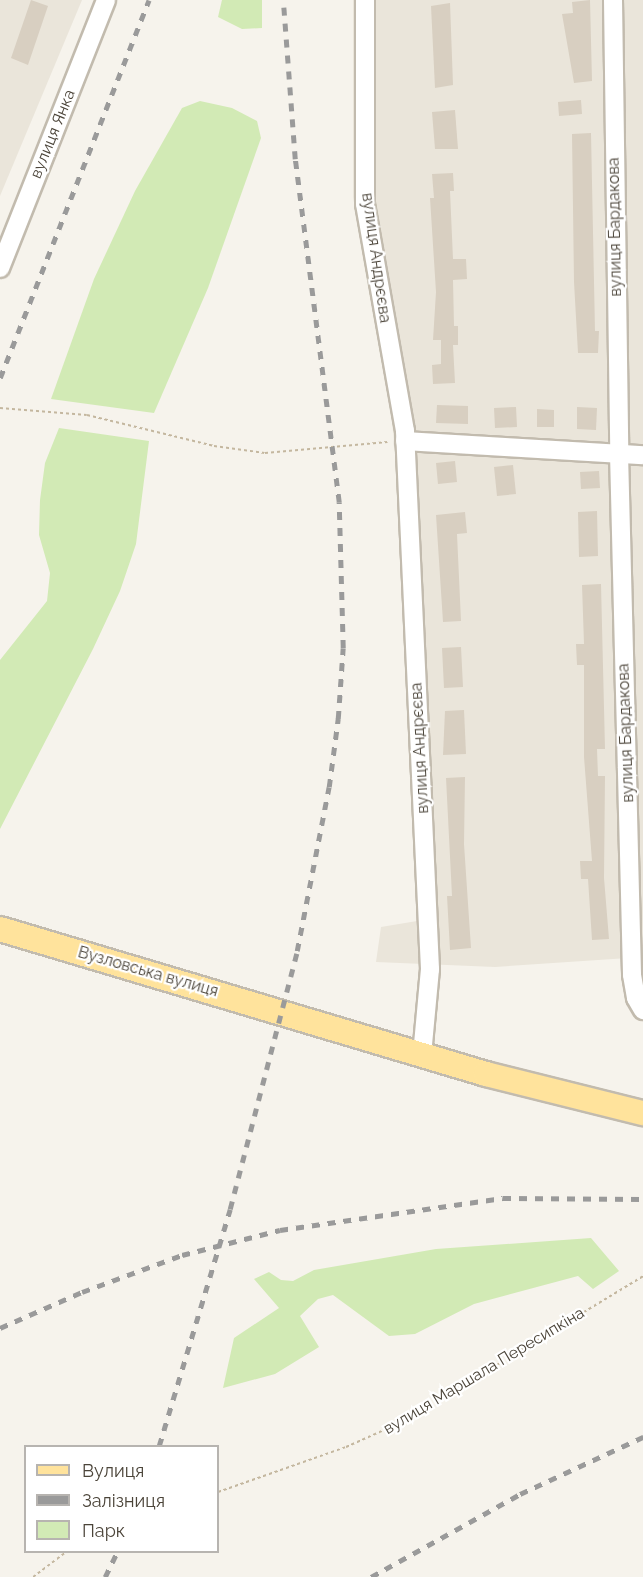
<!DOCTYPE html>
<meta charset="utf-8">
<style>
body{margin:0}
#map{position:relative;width:643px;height:1577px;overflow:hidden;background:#f6f3ec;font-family:Raleway,sans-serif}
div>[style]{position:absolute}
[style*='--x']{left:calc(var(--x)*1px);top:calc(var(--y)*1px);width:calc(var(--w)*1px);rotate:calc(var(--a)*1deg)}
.residential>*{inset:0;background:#eae5da}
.green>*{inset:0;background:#d2eab5}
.building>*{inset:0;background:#d8cfc1}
.path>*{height:2px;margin-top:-1px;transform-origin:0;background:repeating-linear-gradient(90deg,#c4b79f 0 3px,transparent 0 6px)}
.roads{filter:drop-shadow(2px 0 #c2bbae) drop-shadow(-2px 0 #c2bbae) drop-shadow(0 2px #c2bbae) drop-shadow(0 -2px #c2bbae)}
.minor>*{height:18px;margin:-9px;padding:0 9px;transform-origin:9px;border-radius:9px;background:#fff}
.major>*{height:24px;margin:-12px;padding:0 12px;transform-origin:12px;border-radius:12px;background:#ffe39c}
.rail>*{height:4.5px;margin-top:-2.25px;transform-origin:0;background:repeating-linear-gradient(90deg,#9a9a9a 0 8px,transparent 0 16px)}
span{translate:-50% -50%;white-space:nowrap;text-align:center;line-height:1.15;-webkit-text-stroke:4.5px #fff;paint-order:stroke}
.street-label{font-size:16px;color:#4b4439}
.legend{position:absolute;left:24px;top:1445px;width:195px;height:108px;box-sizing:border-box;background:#fff;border:2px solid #b7b4b0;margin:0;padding:8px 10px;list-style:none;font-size:18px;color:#4b4439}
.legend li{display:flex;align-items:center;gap:12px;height:30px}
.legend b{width:30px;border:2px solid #b7b4b0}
</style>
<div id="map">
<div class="residential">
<div style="clip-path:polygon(0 0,82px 0,0 196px)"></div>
<div style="clip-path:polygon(353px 0,643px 0,643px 957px,495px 967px,376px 962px,381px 927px,417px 921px,401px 512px,391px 411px,353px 197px)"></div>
</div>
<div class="green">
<div style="clip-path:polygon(222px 0,262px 0,262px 28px,242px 29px,218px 17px)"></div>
<div style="clip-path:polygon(200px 101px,232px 108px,257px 121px,261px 138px,208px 288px,154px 413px,51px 399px,94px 279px,135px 191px,182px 108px)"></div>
<div style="clip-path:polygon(59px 428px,149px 441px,136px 544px,120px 591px,93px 649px,0 829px,0 660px,47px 601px,50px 573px,39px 535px,40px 500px,45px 463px)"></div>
<div style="clip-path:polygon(591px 1238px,619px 1271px,593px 1289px,578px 1276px,474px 1304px,415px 1334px,389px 1336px,333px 1295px,318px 1299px,300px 1316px,319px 1347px,275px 1374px,223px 1388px,234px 1338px,279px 1308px,254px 1279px,269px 1272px,281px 1280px,293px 1281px,314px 1270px,436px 1249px)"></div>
</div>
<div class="building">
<div style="clip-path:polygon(31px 0,48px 6px,28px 65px,11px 58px)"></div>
<div style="clip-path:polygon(590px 0,592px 81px,574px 83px,562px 14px,573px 13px,572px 2px)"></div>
<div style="clip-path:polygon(450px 3px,453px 85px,435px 88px,431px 6px)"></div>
<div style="clip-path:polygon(581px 100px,582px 114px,559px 116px,558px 102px)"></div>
<div style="clip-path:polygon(455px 110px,458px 149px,435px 149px,432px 112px)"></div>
<div style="clip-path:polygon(591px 133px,595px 331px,599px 331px,598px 353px,578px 353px,574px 282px,572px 134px)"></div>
<div style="clip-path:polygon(453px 173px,454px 191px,450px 191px,453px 259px,466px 259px,467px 279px,453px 280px,454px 326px,458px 326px,458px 345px,453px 345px,455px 383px,433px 384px,432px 365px,441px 364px,441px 340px,433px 340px,436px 292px,430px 198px,434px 198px,432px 174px)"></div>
<div style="clip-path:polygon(437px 405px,468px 406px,468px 424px,436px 423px)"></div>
<div style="clip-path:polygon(516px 407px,517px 427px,495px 428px,494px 408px)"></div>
<div style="clip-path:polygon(577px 407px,597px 408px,596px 430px,577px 429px)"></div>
<div style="clip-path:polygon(537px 409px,554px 410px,554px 427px,537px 427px)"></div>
<div style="clip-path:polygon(455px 461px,457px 482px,438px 484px,436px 463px)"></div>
<div style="clip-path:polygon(513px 465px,516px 494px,497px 496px,494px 467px)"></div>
<div style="clip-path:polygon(599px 471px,600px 488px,581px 489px,580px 472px)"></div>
<div style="clip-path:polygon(597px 511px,598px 556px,579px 557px,578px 512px)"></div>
<div style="clip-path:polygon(465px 512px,467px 533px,457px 534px,461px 621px,443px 622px,436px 515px)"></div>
<div style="clip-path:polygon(601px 584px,605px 749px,597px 749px,598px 776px,605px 776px,604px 878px,609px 939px,592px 940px,588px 879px,581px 879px,580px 861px,592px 861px,584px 757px,584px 665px,577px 665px,576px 644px,584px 644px,582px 585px)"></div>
<div style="clip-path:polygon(461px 647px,463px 687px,444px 688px,442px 648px)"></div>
<div style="clip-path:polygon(464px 710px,466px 754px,443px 755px,445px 711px)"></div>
<div style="clip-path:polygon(465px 777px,464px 844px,471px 948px,450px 950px,447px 896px,452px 896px,446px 778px)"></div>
</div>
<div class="path">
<div style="--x:0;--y:408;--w:87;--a:4.6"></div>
<div style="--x:87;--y:415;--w:131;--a:13.7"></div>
<div style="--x:214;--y:446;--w:51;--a:7.8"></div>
<div style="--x:265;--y:453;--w:123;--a:-5.1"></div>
<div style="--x:218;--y:1492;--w:136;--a:-19.4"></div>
<div style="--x:346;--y:1447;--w:64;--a:-24.1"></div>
<div style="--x:404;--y:1421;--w:280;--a:-31.2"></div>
<div style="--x:33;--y:1577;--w:41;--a:-37.1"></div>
</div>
<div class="roads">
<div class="minor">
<div style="--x:365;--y:0;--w:204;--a:90"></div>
<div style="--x:365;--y:204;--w:230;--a:80"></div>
<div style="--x:405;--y:431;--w:539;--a:87.34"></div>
<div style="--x:430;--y:969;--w:86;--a:95.3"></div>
<div style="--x:613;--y:0;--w:453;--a:89.2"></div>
<div style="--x:619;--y:453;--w:522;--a:88.57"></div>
<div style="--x:632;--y:975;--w:23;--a:80"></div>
<div style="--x:636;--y:998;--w:14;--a:60"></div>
<div style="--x:0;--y:268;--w:288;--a:-68.4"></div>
<div style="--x:405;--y:441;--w:238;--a:3.4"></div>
</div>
<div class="major">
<div style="--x:0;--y:929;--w:507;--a:16.61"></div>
<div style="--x:486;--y:1074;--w:162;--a:14"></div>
</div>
</div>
<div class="rail">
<div style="--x:0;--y:378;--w:406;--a:-68.5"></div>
<div style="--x:0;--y:1328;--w:90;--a:-23.7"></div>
<div style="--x:82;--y:1292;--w:107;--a:-20.3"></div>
<div style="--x:182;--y:1255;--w:101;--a:-14.3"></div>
<div style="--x:280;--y:1230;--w:225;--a:-8.2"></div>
<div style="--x:503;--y:1198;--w:140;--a:0.4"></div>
<div style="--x:159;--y:1446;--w:247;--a:-73.3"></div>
<div style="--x:230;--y:1209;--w:267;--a:-75.4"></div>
<div style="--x:297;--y:951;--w:167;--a:-79"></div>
<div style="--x:329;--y:787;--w:69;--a:-82.5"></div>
<div style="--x:338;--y:719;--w:71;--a:-86"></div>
<div style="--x:343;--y:648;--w:146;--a:-91.6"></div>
<div style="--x:339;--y:502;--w:346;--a:-97.3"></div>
<div style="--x:295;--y:159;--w:159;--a:-94.3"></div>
<div style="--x:105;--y:1577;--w:28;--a:-64"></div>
<div style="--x:371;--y:1577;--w:171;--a:-29.1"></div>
<div style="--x:520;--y:1494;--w:136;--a:-24.9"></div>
</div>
<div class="street-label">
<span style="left:53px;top:134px;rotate:-68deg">вулиця Янка</span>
<span style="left:615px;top:227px;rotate:-91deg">вулиця Бардакова</span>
<span style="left:376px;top:258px;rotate:82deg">вулиця Андрєєва</span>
<span style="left:626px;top:733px;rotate:-92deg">вулиця Бардакова</span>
<span style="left:420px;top:748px;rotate:-93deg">вулиця Андрєєва</span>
<span style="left:148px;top:972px;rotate:16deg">Вузловська вулиця</span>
<span style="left:484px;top:1371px;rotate:-31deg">вулиця Маршала Пересипкіна</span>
</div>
<ul class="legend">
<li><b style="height:8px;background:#ffe39c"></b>Вулиця</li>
<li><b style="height:8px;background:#9a9a9a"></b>Залізниця</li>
<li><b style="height:16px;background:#d2eab5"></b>Парк</li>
</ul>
</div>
